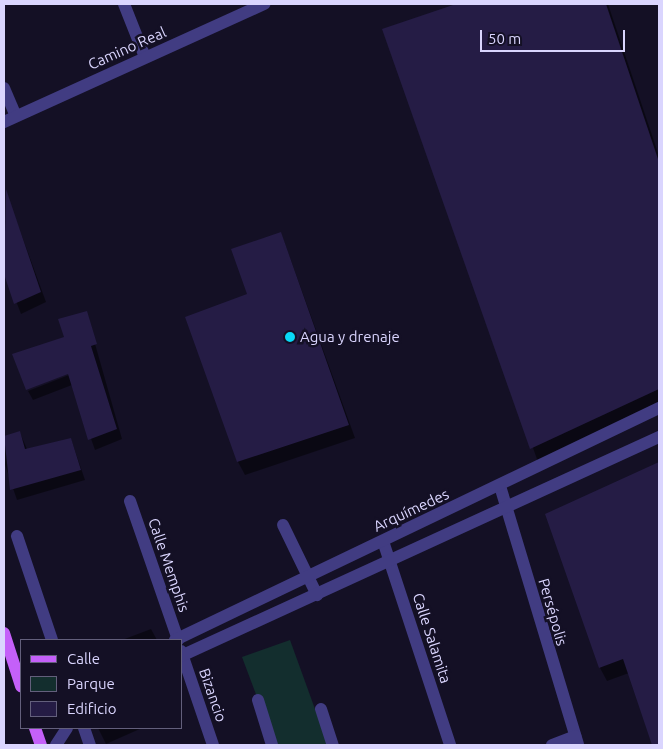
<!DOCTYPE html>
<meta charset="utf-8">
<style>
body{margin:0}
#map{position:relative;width:663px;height:749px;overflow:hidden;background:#141025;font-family:Ubuntu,sans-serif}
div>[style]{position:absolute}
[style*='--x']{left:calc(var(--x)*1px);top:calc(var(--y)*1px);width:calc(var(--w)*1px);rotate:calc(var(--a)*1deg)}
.green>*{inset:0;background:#132e2e}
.shadow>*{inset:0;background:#0007}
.building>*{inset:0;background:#251c45}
.minor>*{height:12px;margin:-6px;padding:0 6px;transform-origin:6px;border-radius:6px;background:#413c82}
.major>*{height:12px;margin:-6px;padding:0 6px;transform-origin:6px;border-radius:6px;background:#c460f9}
.dots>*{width:14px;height:14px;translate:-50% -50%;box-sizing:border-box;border:2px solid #141025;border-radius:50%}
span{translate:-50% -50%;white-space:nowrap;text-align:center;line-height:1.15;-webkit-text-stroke:5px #141025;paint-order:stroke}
.street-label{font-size:15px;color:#dad5fe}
.poi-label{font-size:15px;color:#dad5fe}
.left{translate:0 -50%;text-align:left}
.frame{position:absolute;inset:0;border:5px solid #dad5fe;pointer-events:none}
.legend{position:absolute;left:20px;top:639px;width:162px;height:90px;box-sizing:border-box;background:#141025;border:1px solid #635f7c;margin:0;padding:6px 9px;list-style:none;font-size:15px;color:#dad5fe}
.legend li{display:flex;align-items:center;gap:10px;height:25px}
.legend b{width:25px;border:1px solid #635f7c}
.scale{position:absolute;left:480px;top:30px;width:145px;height:22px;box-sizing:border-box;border:2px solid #dad5fe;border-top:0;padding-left:6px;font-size:15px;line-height:18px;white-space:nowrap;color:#dad5fe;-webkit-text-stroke:4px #141025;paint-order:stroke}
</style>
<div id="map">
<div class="green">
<div style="clip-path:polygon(290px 640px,328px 745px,275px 745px,242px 657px)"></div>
</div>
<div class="shadow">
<div style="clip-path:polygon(459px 4px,608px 4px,659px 156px,659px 405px,538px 462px,384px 30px)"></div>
<div style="clip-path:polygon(15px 217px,46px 302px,21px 314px,4px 270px,4px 221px)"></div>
<div style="clip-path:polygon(281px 233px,355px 438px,245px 475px,238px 462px)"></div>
<div style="clip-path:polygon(86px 312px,122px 439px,95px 450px,72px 385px,33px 400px,28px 391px,74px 373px,66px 338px)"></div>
<div style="clip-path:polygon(20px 433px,27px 449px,71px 439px,85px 480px,17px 500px,4px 462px,4px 437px)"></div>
<div style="clip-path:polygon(659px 463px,659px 745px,653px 745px,629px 673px,607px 681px,600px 668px,547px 515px)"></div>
<div style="clip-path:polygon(151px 629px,157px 640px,122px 640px)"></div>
<div style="clip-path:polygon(98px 728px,142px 728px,106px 744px)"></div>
</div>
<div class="building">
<div style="clip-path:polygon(456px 4px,606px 4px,659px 162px,659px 389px,530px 449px,382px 29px)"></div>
<div style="clip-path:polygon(6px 189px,41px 292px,14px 304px,4px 274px)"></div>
<div style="clip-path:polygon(281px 232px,349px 425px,237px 462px,185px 317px,247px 294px,231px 249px)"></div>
<div style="clip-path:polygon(87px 311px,97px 344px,91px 346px,117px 429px,88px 440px,68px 374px,26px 390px,12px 354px,64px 337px,58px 319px)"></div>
<div style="clip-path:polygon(20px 431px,25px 449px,71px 438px,81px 470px,10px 490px,4px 436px)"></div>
<div style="clip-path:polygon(659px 462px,659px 745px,652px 745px,623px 659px,599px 668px,545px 514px)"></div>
</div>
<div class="minor">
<div style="--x:124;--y:4;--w:57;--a:68.4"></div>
<div style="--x:4;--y:88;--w:30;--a:67"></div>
<div style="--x:4;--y:122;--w:286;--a:-24.4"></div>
<div style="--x:500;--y:486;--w:270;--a:73.2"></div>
<div style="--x:130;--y:501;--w:147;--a:70.9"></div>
<div style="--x:283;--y:525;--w:78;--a:64.1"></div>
<div style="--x:17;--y:536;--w:110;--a:71.4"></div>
<div style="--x:383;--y:541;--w:215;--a:71.8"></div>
<div style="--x:175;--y:640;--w:537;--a:-25.61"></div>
<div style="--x:181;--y:651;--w:99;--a:71.2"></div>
<div style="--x:181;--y:656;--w:526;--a:-24.62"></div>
<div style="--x:258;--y:700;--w:47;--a:72.7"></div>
<div style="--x:321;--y:709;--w:38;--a:72"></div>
<div style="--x:84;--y:728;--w:18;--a:71"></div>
<div style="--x:56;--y:745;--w:20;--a:-57"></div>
<div style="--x:552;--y:745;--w:25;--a:-21"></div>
</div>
<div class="major">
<div style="--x:4;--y:633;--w:56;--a:72.2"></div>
<div style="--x:35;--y:728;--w:18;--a:71"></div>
</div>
<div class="dots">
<div style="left:290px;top:337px;background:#09d8f6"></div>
</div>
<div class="street-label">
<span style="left:127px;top:48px;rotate:-24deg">Camino Real</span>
<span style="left:411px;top:510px;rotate:-25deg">Arquímedes</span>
<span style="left:169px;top:565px;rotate:71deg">Calle Memphis</span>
<span style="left:553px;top:612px;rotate:74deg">Persépolis</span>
<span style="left:432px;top:638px;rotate:72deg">Calle Salamita</span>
<span style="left:213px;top:695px;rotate:71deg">Bizancio</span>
</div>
<div class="poi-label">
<span class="left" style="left:300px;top:337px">Agua y drenaje</span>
</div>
<div class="frame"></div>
<ul class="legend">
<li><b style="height:6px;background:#c460f9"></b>Calle</li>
<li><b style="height:14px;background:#132e2e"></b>Parque</li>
<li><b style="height:14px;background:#251c45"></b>Edificio</li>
</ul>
<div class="scale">50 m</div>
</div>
